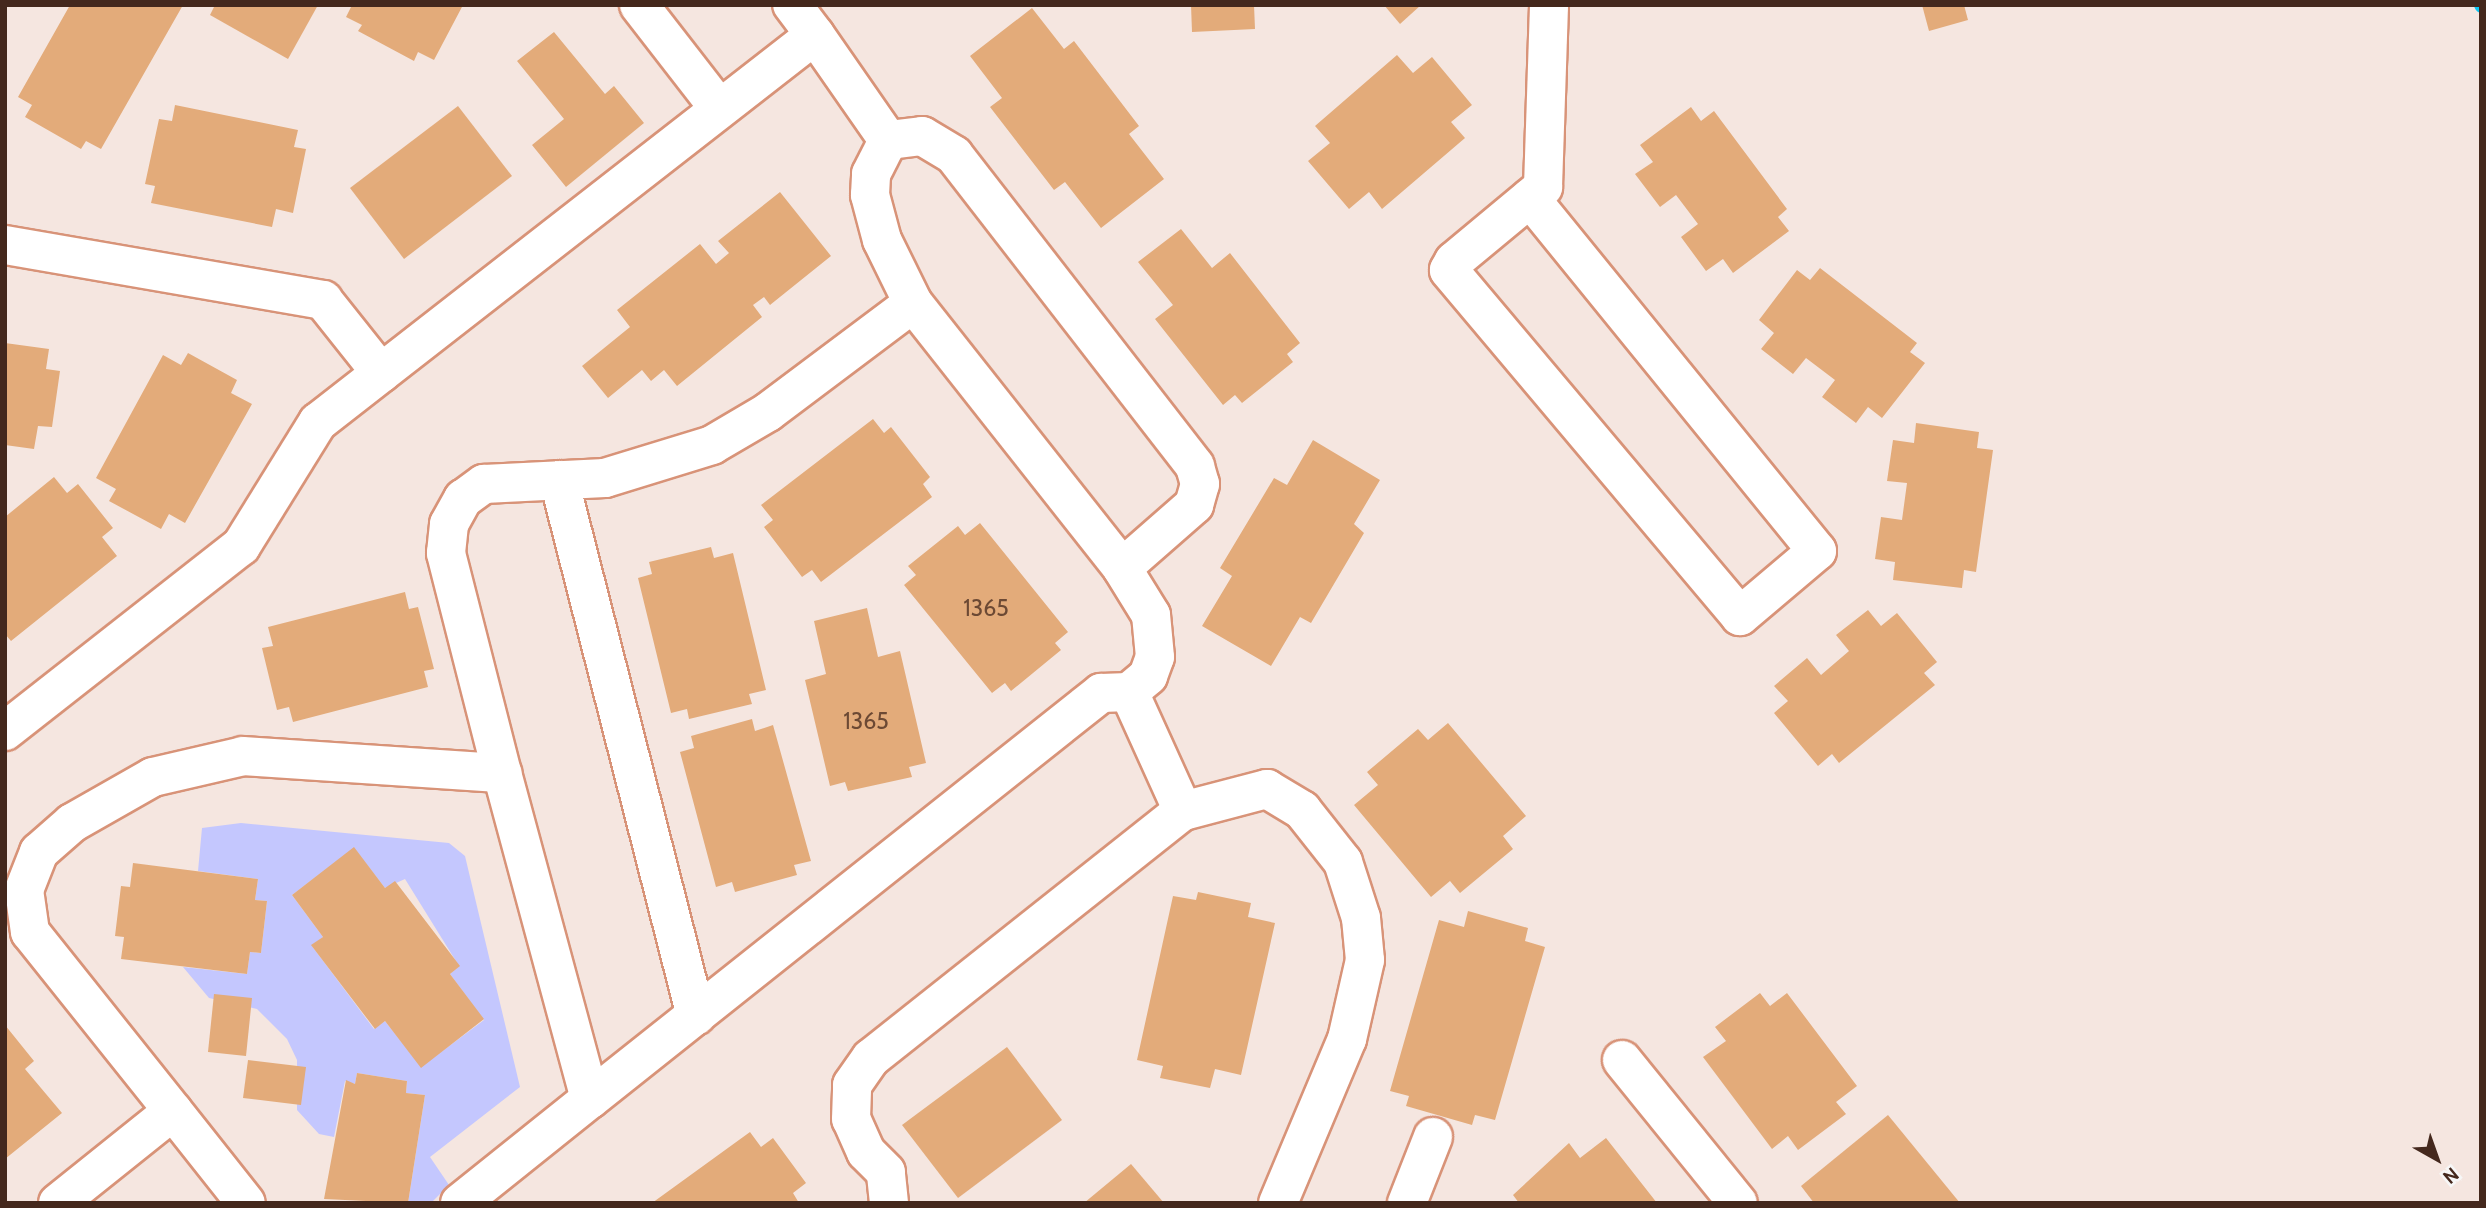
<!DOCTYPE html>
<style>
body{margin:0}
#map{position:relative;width:2486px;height:1208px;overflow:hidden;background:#f5e6e0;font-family:Cabin,sans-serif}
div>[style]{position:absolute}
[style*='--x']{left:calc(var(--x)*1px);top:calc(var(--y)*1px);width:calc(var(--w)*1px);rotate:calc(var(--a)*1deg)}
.green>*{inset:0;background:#c4c7fe}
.stream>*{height:12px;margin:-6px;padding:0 6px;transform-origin:6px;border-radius:6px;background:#0cc6f2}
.building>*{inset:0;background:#e3ab7a}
.roads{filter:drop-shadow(2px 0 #d89378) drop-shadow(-2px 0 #d89378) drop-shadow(0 2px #d89378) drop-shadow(0 -2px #d89378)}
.minor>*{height:38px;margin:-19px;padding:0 19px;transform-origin:19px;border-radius:19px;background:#fff}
span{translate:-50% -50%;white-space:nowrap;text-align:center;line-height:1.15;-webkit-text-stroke:5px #f7f7f7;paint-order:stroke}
.number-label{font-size:23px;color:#6c4934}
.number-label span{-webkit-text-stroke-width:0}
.frame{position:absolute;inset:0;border:7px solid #44281d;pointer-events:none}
.north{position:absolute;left:2402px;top:1124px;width:70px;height:70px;-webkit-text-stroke:5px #f7f7f7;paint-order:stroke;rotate:140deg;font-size:19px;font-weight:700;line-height:28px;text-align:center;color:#44281d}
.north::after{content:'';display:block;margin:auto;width:24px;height:32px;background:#44281d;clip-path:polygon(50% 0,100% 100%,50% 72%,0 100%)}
</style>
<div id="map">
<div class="green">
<div style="clip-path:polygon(evenodd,241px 823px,449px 843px,465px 856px,520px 1087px,430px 1157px,449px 1185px,431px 1203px,408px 1203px,425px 1095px,406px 1093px,407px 1081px,357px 1073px,355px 1084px,345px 1081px,334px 1137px,319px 1134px,297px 1110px,297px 1060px,287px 1039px,257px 1009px,209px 998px,183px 967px,247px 974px,250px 952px,261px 953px,267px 901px,255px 900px,258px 879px,198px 871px,202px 828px,241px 823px,354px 848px,385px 888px,405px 879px,459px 966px,450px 974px,484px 1020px,421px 1067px,385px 1021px,374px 1029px,312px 946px,323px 937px,292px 895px,354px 848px)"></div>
</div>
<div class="stream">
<div style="--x:2480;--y:5;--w:2;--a:63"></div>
</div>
<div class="building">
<div style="clip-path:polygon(70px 5px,183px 5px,101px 149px,86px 141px,81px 149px,25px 117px,32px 105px,18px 97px)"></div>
<div style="clip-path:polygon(215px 5px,318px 5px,288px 59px,210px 15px)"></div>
<div style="clip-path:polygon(352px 5px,463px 5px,434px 60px,418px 52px,414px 61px,358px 31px,362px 25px,346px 17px)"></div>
<div style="clip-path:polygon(1191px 5px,1254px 5px,1255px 29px,1192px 32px)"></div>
<div style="clip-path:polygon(1384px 5px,1421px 5px,1400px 24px)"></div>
<div style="clip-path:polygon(1922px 5px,1964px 5px,1968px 20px,1929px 31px)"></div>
<div style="clip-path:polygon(1032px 8px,1064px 49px,1074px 41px,1139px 126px,1129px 134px,1164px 179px,1101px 228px,1065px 182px,1054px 190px,990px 107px,1002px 98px,970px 56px)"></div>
<div style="clip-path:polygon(554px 32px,605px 94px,614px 86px,644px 123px,566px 187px,532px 145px,564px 119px,517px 61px)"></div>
<div style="clip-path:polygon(1397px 55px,1413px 73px,1432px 57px,1472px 105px,1451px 122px,1465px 138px,1382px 209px,1369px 192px,1349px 209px,1308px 161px,1330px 143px,1315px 126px)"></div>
<div style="clip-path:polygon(175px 105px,298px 130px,294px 147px,306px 149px,293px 213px,276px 209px,272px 227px,151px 203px,155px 186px,145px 184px,159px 119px,172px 121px)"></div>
<div style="clip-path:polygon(458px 106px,512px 176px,404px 259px,350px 188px)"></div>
<div style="clip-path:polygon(1691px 107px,1701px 121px,1714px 111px,1787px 209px,1778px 217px,1789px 231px,1733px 273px,1723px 259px,1706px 271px,1681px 237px,1698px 224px,1676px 195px,1660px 207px,1635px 174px,1653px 162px,1640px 145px)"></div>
<div style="clip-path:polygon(780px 192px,831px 256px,770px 305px,764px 297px,753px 305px,762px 317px,677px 386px,664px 370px,651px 381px,642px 370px,608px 398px,582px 366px,630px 327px,617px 310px,700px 244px,716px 264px,729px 253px,718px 241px)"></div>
<div style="clip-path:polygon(1181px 229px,1212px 268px,1230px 253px,1300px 343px,1287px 354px,1293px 362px,1242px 403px,1235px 395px,1223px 405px,1155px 319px,1173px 305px,1138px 262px)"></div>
<div style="clip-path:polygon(1820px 268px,1917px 343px,1910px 352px,1925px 363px,1882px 418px,1868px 407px,1856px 423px,1822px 397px,1835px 380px,1806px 358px,1793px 374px,1761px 349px,1774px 333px,1759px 320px,1797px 270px,1810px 280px)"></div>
<div style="clip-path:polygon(5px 343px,49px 349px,46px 369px,60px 371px,52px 427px,38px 426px,34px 449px,5px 445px)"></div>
<div style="clip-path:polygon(188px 353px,237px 380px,231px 393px,252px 404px,185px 523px,169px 514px,161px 529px,109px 501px,116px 489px,96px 478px,163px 355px,181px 365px)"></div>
<div style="clip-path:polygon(873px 419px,884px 433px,891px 427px,930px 477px,923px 484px,932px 497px,821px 582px,812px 570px,802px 577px,764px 527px,773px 520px,761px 505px)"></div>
<div style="clip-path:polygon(1916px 423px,1979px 432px,1977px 448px,1993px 450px,1976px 572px,1964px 570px,1962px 588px,1893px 580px,1895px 562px,1875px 559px,1881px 517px,1902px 520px,1907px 483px,1887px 481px,1893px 440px,1914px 443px)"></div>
<div style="clip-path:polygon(1313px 440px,1380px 480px,1354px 524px,1364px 533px,1311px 623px,1300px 617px,1271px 666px,1202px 626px,1232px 576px,1220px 568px,1274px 478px,1287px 485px)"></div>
<div style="clip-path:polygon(54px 477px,67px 493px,78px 484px,113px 528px,102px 537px,117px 556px,11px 641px,5px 634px,5px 517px)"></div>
<div style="clip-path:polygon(980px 523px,1068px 632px,1055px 643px,1061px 650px,1011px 691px,1005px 683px,992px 693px,904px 585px,916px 575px,908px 566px,958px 526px,965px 535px)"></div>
<div style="clip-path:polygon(711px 547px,714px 558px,733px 553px,766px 690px,749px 694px,752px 704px,689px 719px,687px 709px,671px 713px,638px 578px,652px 574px,649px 562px)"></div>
<div style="clip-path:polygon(405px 592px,409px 609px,418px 607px,434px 669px,424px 671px,428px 687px,293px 722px,289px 707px,277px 710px,262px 648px,273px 646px,268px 627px)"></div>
<div style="clip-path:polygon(867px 608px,878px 657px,900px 651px,926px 763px,909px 767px,912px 777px,848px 791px,845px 782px,830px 786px,805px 680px,826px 674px,814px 621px)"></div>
<div style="clip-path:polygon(1868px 610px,1881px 626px,1897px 613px,1937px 662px,1924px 673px,1935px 685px,1839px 763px,1832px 754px,1818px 766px,1774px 713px,1788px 701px,1774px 686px,1807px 658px,1821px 675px,1849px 651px,1836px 635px)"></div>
<div style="clip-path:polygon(752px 719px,755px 731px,773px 725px,811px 861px,794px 865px,797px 875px,735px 892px,732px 882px,716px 887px,680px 752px,694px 748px,691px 736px)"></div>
<div style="clip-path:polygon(1448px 723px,1526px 816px,1503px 836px,1513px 849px,1460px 893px,1450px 881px,1431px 897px,1354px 805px,1378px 785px,1367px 772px,1418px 729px,1428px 740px)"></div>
<div style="clip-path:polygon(354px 847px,385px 888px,395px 881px,460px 966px,450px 974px,484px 1019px,421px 1068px,385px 1021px,375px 1029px,311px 945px,323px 937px,292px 895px)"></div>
<div style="clip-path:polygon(133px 863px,258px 879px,255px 900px,267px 901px,261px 953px,250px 952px,247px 974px,121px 959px,124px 937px,115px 936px,121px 886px,130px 887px)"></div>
<div style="clip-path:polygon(1198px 892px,1251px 903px,1248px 917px,1275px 923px,1241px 1075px,1215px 1069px,1210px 1088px,1160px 1078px,1163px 1066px,1137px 1060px,1173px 896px,1196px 900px)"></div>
<div style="clip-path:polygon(1468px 911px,1528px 928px,1525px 941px,1545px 947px,1495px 1120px,1475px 1115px,1472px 1125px,1406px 1106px,1409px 1096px,1390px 1091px,1439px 920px,1464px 927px)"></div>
<div style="clip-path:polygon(1760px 993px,1770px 1006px,1787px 993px,1857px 1086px,1836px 1102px,1846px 1114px,1798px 1150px,1788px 1136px,1772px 1149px,1703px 1057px,1726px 1041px,1715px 1027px)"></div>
<div style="clip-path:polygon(214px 994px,252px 998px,246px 1056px,208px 1052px)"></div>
<div style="clip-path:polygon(5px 1025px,34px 1061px,25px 1069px,62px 1113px,5px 1159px)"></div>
<div style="clip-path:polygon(1007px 1047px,1062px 1120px,958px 1198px,902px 1125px)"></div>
<div style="clip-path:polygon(248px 1060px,306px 1067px,301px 1105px,243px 1098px)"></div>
<div style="clip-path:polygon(357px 1073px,407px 1081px,406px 1093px,425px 1095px,408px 1203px,324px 1199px,346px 1080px,355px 1084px)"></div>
<div style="clip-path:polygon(1888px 1115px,1960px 1203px,1814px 1203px,1801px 1186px)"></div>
<div style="clip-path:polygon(750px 1132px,761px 1147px,773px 1138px,806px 1183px,793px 1193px,799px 1203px,652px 1203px)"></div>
<div style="clip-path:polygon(1606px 1138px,1657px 1203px,1519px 1203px,1513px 1195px,1569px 1143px,1580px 1158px)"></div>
<div style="clip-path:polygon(1131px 1164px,1164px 1203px,1084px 1203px)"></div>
</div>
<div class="roads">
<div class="minor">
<div style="--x:639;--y:5;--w:130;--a:52.2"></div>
<div style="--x:1530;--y:198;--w:455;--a:50.9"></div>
<div style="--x:1817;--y:551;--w:101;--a:139.8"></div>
<div style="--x:1740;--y:616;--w:452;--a:-130.1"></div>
<div style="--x:1449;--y:270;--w:10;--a:-61"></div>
<div style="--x:1454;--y:261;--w:116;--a:-39.7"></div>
<div style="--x:1543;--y:187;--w:182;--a:-88.1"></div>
<div style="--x:5;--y:245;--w:323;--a:9.8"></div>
<div style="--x:323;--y:300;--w:93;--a:51.5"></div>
<div style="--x:381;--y:373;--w:80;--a:142.1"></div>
<div style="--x:318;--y:422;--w:146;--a:121.8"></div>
<div style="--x:241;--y:546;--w:300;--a:141.9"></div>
<div style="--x:913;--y:303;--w:337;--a:51.7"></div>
<div style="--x:381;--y:373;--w:550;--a:-37.91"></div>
<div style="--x:815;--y:35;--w:38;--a:-127"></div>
<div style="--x:559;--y:480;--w:553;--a:75.66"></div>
<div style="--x:1129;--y:692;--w:131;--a:65.6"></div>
<div style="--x:1183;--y:811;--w:87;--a:-14.7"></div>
<div style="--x:1267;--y:789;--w:41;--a:31"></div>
<div style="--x:1302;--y:810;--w:66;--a:51.7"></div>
<div style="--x:1343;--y:862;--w:59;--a:72.2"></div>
<div style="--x:1361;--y:918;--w:42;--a:84.6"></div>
<div style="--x:1365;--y:960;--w:81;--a:102.8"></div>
<div style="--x:1347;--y:1039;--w:178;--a:112.8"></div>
<div style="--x:1622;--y:1060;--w:184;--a:51"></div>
<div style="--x:590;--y:1099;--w:653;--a:-38.47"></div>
<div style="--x:1101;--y:693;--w:28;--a:-2"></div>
<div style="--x:1129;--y:692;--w:25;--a:-40"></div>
<div style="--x:1148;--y:676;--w:20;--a:-70"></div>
<div style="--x:1155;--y:657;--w:42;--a:-95.4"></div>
<div style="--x:1151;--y:615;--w:55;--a:-121.7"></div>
<div style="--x:1122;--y:568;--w:96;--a:-41.2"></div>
<div style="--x:1194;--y:505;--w:22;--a:-74"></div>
<div style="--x:1200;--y:484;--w:19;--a:-106"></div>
<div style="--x:1195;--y:466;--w:393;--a:-127.8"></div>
<div style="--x:954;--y:155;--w:37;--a:-149"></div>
<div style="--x:922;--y:136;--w:34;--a:173"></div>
<div style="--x:173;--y:1111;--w:117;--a:51.6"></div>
<div style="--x:58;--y:1203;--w:147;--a:-38.7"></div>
<div style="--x:173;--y:1111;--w:229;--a:-128.6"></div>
<div style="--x:30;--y:932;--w:42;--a:-98.1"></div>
<div style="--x:24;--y:890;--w:41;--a:-68.5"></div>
<div style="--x:39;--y:852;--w:44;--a:-41.3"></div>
<div style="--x:72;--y:823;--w:93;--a:-29.6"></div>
<div style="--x:153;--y:777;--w:92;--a:-13.1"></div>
<div style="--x:243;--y:756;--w:260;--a:3.8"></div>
<div style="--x:502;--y:773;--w:227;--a:-104.3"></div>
<div style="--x:446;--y:553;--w:29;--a:-84"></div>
<div style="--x:449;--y:524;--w:29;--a:-61"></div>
<div style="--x:463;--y:499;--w:26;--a:-36"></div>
<div style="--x:484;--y:484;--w:121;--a:-2.8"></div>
<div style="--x:605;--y:478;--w:112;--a:-17.1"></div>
<div style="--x:712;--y:445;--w:65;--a:-30.5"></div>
<div style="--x:768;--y:412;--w:181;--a:-36.9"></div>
<div style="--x:913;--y:303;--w:70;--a:-116.2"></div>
<div style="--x:882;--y:240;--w:47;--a:-104.9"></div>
<div style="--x:870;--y:195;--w:21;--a:-87"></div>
<div style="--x:871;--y:174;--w:38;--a:-63"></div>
<div style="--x:888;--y:140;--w:128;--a:-124.8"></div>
<div style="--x:460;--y:1203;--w:166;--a:-38.7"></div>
<div style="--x:590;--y:1099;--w:338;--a:-105.1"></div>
<div style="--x:889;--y:1203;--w:31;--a:-96"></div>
<div style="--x:886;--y:1172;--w:28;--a:-135"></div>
<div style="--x:866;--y:1152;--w:36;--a:-114"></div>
<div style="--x:851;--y:1119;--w:34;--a:-88"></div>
<div style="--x:852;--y:1085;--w:33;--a:-55"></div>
<div style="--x:871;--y:1058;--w:398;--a:-38.4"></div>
<div style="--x:1407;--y:1203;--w:71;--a:-68.5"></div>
</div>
</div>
<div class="number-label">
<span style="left:986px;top:608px">1365</span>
<span style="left:866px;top:721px">1365</span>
</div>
<div class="frame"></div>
<div class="north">N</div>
</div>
